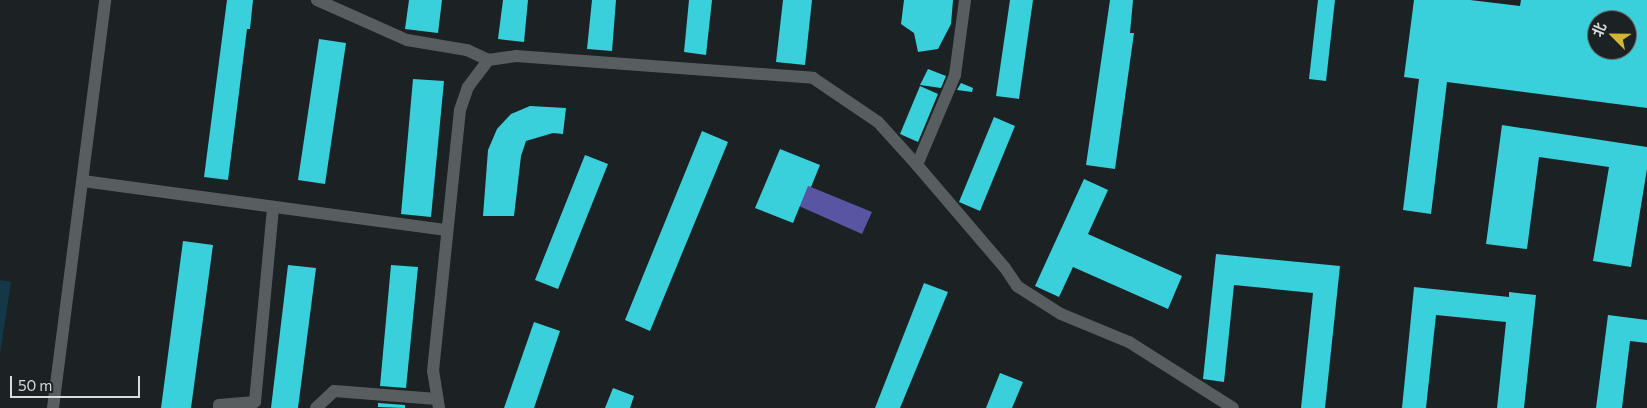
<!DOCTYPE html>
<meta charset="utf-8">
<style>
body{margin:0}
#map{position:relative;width:1647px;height:408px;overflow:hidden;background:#1c2123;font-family:Commissioner,"Noto Sans SC",sans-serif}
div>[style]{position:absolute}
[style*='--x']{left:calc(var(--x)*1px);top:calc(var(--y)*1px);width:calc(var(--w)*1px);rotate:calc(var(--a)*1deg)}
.green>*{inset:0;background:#143848}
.water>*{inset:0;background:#5955a3}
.building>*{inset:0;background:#39d0dc}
.minor>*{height:12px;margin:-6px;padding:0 6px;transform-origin:6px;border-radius:6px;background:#585d5f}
span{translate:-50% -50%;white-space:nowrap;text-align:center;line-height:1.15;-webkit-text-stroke:5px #1c2123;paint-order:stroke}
.north{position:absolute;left:1587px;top:10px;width:50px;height:50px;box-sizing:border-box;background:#1c2123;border:1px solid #686c6d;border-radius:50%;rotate:293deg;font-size:14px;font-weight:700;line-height:20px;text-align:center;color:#d9dcdd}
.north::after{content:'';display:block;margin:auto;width:18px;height:22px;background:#d4b635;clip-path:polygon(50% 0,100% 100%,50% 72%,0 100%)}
.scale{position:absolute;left:10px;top:376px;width:130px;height:22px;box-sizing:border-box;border:2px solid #d9dcdd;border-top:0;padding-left:6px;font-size:15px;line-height:18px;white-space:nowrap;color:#d9dcdd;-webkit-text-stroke:4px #1c2123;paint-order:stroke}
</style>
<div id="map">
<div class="green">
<div style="clip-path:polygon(0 280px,11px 282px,0 354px)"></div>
</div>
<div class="water">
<div style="clip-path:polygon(789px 178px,872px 212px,862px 234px,781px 198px)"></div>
</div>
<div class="building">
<div style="clip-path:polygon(227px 0,253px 0,250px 29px,247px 29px,228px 180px,204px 177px)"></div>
<div style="clip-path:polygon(409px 0,442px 0,438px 33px,405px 29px)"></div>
<div style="clip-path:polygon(503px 0,528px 0,524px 42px,498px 39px)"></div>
<div style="clip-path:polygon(592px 0,616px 0,612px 51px,587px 49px)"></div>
<div style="clip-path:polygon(689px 0,712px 0,706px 55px,684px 52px)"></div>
<div style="clip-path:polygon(783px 0,812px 0,805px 65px,776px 62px)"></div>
<div style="clip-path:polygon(904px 0,953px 0,951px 24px,938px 49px,918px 52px,914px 33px,901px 24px)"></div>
<div style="clip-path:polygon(1010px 0,1033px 0,1019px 99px,996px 96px)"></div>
<div style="clip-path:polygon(1110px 0,1133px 0,1130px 33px,1134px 33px,1115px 169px,1086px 165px)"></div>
<div style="clip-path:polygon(1318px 0,1335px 0,1326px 81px,1309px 79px)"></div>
<div style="clip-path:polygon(evenodd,1414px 0,1470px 0,1520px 6px,1521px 0,1647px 0,1647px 108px,1447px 82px,1431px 214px,1403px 210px,1419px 79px,1404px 77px,1414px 0,1597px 20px,1627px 20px,1627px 50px,1597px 50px,1597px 20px)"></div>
<div style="clip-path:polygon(319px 39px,346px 43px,325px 184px,298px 180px)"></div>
<div style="clip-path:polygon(928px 69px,946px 76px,941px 88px,920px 85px)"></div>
<div style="clip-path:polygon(413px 79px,444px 81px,431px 217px,401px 214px)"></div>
<div style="clip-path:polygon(961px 83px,973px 88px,972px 92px,957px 90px)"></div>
<div style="clip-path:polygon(920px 86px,938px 94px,918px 142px,900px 134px)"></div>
<div style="clip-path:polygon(530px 106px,566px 108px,563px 134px,553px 133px,526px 141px,521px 156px,514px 216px,483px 216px,488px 150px,497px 129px,511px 114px)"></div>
<div style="clip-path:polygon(994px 117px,1015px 126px,980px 211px,959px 202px)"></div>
<div style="clip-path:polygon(1502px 125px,1647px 147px,1647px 169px,1631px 267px,1593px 261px,1609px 167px,1539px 157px,1527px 249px,1486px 244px)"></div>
<div style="clip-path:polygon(702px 131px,728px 142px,650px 331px,625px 320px)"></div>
<div style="clip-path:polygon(780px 149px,820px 165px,811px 187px,808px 186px,793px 223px,755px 208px)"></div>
<div style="clip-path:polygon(585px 155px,608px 164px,558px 289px,535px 280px)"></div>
<div style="clip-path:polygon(1084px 179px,1108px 190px,1088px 234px,1182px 276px,1168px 309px,1073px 267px,1059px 297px,1035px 286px)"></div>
<div style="clip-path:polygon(183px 241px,213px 245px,191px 408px,161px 408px)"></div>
<div style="clip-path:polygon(1216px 254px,1340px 266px,1325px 408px,1301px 408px,1313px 293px,1234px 285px,1224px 382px,1203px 379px)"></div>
<div style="clip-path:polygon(288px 265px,316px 268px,298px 408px,271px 408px)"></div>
<div style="clip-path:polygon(391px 265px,418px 267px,406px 388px,380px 386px)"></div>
<div style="clip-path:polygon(924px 283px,948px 292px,900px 408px,875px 408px)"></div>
<div style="clip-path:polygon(1414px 287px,1509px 297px,1509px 292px,1536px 295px,1524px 408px,1497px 408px,1506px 322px,1436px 315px,1426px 408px,1402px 408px)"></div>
<div style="clip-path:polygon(1608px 315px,1647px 320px,1647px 343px,1630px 341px,1622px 408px,1596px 408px)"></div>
<div style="clip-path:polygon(534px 322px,560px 331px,534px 408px,504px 408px)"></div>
<div style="clip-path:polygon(1000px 373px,1023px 382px,1012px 408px,986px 408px)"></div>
<div style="clip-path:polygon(613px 388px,634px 396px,630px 408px,605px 408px)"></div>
<div style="clip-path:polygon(378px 403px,405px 405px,405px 408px,378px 407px)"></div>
</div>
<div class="minor">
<div style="--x:317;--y:0;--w:98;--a:24"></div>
<div style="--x:407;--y:40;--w:61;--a:9.5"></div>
<div style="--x:467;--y:50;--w:23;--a:25"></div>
<div style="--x:917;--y:165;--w:98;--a:-67.1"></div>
<div style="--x:955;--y:75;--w:76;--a:-82.4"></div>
<div style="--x:83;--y:181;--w:367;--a:7.7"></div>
<div style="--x:53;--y:408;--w:411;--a:-82.7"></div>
<div style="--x:219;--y:408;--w:3;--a:-90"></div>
<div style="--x:219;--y:405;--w:36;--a:-5"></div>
<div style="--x:255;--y:402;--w:196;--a:-84.7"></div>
<div style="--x:316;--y:408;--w:25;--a:-43"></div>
<div style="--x:334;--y:391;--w:103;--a:4.4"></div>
<div style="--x:439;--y:408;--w:37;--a:-99"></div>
<div style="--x:433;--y:371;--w:262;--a:-84.1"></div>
<div style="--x:460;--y:110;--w:24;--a:-71"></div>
<div style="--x:468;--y:87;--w:34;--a:-53"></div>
<div style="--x:488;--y:60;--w:28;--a:-8"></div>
<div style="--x:516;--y:56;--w:298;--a:4.2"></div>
<div style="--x:813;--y:78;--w:78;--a:34.1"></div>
<div style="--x:878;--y:122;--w:58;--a:47.8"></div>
<div style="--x:917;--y:165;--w:135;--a:49.5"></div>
<div style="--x:1005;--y:268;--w:22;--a:56"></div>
<div style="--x:1017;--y:286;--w:52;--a:32.5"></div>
<div style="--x:1061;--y:314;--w:74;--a:22.4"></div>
<div style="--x:1129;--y:342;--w:123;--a:32.4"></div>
</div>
<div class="north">北</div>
<div class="scale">50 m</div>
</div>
